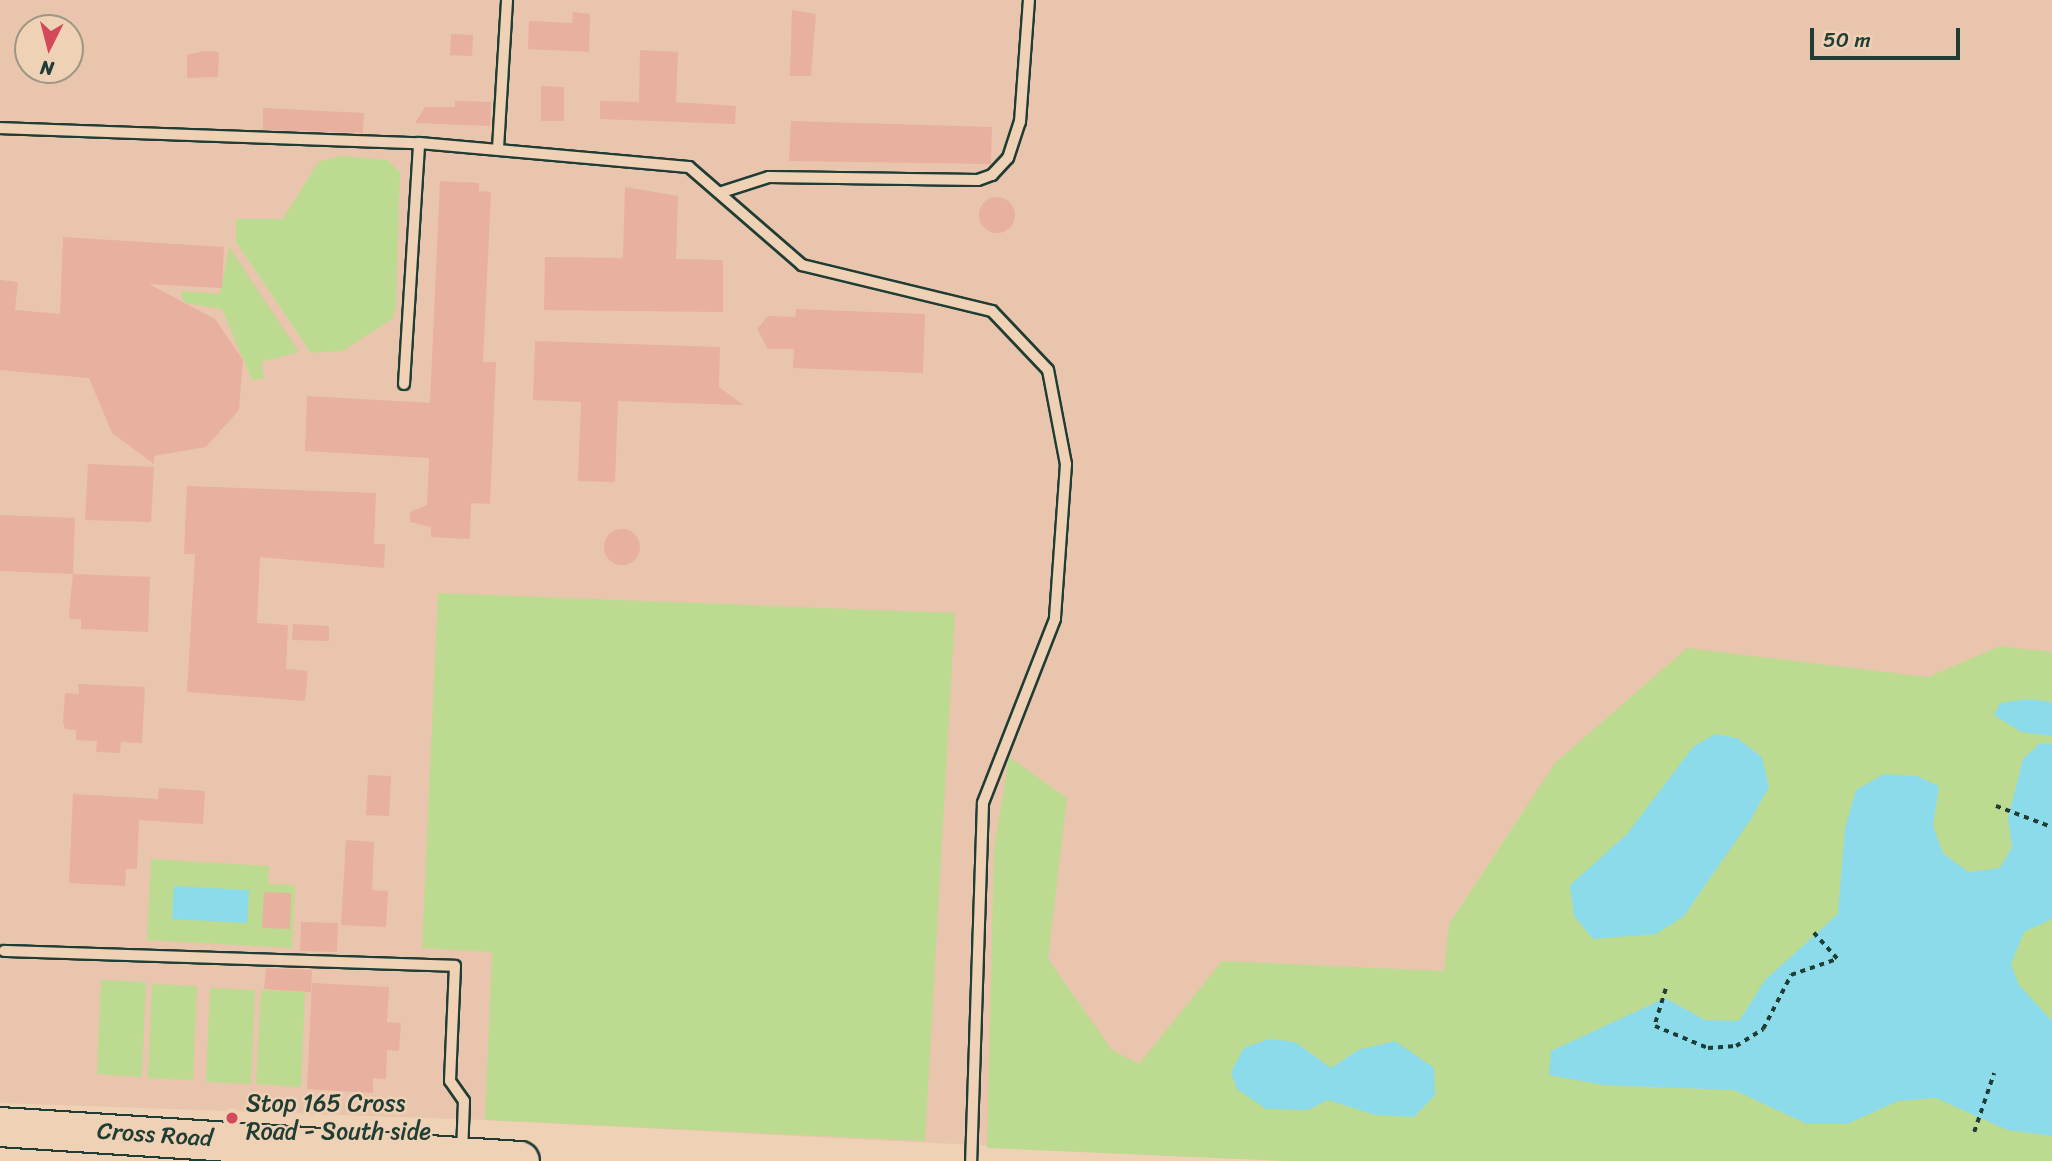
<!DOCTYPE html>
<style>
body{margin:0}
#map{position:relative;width:2052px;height:1161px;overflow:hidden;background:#efd2b6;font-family:Sriracha,sans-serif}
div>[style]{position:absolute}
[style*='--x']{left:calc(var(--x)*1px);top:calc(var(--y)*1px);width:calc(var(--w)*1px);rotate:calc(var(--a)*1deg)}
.built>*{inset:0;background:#e9c5ad}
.green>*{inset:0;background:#bdda91}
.water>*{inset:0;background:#8cdbeb}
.building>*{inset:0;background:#e8b09e}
.round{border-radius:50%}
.path>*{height:3.5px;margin-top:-1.75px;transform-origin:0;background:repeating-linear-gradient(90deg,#1f3d34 0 5px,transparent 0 10px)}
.roads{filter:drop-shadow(2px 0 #1f3d34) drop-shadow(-2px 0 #1f3d34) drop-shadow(0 2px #1f3d34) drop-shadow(0 -2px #1f3d34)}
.lane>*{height:10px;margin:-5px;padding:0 5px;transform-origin:5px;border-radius:5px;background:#efd2b6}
.highway>*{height:38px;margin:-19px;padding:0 19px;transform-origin:19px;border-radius:19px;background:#efd2b6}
.dots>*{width:19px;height:19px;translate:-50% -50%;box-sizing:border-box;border:4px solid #efd2b6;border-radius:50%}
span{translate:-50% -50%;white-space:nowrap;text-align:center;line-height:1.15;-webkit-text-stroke:5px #efd2b6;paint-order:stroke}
.poi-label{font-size:24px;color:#1f3d34}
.left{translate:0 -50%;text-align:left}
.street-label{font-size:24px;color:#1f3d34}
.north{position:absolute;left:14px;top:14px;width:70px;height:70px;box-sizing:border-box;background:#efd2b6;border:2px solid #9c9682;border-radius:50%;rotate:186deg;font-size:19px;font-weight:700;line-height:28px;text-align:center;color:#1f3d34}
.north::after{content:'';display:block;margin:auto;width:24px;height:32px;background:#d1495b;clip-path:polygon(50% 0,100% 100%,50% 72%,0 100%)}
.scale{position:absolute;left:1810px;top:28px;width:150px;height:32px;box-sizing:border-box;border:4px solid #1f3d34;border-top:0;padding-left:9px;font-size:21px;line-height:24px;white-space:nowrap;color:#1f3d34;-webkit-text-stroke:5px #efd2b6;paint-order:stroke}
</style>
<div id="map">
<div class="built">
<div style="clip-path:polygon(evenodd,0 0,2052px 0,2052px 1161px,1285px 1161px,485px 1120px,0 1103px,0 0,28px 28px,70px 28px,70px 70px,28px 70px,28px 28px)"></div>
</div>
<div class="green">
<div style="clip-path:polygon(340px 156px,387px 160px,400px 172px,396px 307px,392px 319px,342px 351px,311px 353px,236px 242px,236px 219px,283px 219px,318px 162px)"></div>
<div style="clip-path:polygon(229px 247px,299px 352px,261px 362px,264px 378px,252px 380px,222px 309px,184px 303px,181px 291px,220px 294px)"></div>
<div style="clip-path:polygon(438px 593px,955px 613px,925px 1141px,485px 1120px,492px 952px,422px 948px)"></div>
<div style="clip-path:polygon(2000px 646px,2052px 652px,2052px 1161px,1285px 1161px,987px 1148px,994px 850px,1009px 757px,1067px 798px,1048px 959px,1112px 1050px,1139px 1064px,1222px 961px,1444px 971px,1449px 924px,1555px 763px,1687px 648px,1928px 677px)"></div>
<div style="clip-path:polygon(151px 859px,269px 866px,268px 884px,295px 885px,292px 948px,147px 940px)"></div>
<div style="clip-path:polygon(101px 980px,146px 982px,142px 1077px,97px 1074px)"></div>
<div style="clip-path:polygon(152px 984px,197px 986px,193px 1080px,148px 1078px)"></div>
<div style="clip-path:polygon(210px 988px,255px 990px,251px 1084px,206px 1082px)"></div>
<div style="clip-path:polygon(261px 990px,305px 992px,301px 1087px,256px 1084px)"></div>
</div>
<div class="water">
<div style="clip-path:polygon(2028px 699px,2052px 702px,2052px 736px,2021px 732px,1994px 715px,2000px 703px)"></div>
<div style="clip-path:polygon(1715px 734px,1737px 738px,1762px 757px,1769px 787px,1751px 819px,1684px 916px,1656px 934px,1593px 939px,1574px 916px,1570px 885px,1627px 834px,1693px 747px)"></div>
<div style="clip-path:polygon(2040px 743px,2052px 744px,2052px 919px,2024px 932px,2011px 964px,2019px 985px,2052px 1021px,2052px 1136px,2007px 1130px,1936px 1098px,1898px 1101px,1847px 1124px,1807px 1124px,1734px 1090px,1603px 1085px,1549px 1075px,1551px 1051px,1665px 998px,1705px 1020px,1739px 1021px,1765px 980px,1838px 914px,1845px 828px,1856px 790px,1884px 774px,1917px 776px,1939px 786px,1933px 826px,1943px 853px,1968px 872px,2000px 868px,2012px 847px,2008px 818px,2023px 759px)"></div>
<div style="clip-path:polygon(174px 886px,249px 890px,247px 923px,172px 919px)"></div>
<div style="clip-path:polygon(1269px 1039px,1295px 1042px,1331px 1068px,1358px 1050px,1395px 1041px,1434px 1068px,1435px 1095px,1414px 1117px,1375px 1115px,1328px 1100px,1308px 1110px,1266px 1109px,1237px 1089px,1231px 1072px,1244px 1048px)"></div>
</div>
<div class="building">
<div style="clip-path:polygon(792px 10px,816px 14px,811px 76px,790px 76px)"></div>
<div style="clip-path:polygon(573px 12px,590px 14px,589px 52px,528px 49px,529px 21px,572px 23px)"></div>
<div style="clip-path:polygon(451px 34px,473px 35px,472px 56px,450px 55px)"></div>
<div style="clip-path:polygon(640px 50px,678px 52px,676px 102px,736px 106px,735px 124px,600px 119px,600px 101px,639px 102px)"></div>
<div style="clip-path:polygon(204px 51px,219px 52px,218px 77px,187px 78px,187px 55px)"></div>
<div style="clip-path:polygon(541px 86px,564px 87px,564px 121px,541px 121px)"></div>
<div style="clip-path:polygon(455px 101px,491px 102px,490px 126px,415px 123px,425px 107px,455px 107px)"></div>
<div style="clip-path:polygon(263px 108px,364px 113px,363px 133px,263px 130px)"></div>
<div style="clip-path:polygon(791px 121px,992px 127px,991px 164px,789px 161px)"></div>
<div style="clip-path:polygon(440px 181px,479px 183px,479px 191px,491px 192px,483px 362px,496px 362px,490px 504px,471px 503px,470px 539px,431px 537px,431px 527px,410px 522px,410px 512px,427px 505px,429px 458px,305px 451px,307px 396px,430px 403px)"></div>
<div style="clip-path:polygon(625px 187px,678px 196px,676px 259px,723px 260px,723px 312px,544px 310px,545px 257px,623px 258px)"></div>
<div class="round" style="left:979px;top:197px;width:36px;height:36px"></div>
<div style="clip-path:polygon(63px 237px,224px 247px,222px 288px,149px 284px,215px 319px,243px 360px,239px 410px,206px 447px,154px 456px,154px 464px,112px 433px,89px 378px,0 370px,0 280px,18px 282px,15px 310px,60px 314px)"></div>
<div style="clip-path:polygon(796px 309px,925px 314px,923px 373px,793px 368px,794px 349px,768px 349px,757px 329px,768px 316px,795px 317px)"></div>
<div style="clip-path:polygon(535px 341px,720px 347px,719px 387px,743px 405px,618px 401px,615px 482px,578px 481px,581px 402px,533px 400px)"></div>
<div style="clip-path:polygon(88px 464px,154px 467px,151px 522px,85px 520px)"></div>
<div style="clip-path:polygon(187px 486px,376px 493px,374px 544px,385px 544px,384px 568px,260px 557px,257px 623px,288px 625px,286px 669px,308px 671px,305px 701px,187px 692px,195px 554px,184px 554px)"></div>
<div style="clip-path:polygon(0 515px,75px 518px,73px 574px,150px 577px,148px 632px,81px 629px,81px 619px,70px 619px,69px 612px,73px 574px,0 571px)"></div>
<div class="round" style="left:604px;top:529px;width:36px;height:36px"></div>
<div style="clip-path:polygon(293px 624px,329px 626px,329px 641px,292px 640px)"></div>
<div style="clip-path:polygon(78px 684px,145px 687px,142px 743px,121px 742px,120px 753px,96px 752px,97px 741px,76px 740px,76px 730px,65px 729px,63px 721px,65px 693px,79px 694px)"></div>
<div style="clip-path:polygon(368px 775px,391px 776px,389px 816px,366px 815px)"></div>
<div style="clip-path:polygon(159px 788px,205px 791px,203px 824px,139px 820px,137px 869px,126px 869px,125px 886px,69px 883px,73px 794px,158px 799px)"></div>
<div style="clip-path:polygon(346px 840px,374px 842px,372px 890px,388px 891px,386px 927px,341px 925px)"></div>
<div style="clip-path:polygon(264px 892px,291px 893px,290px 929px,262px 928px)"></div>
<div style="clip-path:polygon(301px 922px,338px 923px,337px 952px,300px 951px)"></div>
<div style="clip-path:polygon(266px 968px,312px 970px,311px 992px,264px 989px)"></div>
<div style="clip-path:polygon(312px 983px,389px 987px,387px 1022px,401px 1023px,399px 1051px,387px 1050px,386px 1079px,373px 1078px,373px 1093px,307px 1089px)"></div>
</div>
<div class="path">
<div style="--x:1996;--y:806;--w:60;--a:20.6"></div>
<div style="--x:1666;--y:989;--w:39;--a:107"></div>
<div style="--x:1655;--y:1026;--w:57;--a:22.5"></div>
<div style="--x:1708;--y:1048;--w:28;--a:-4"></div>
<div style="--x:1736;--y:1046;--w:32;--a:-32"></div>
<div style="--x:1763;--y:1029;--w:61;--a:-62.6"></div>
<div style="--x:1791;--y:975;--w:49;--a:-19.2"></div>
<div style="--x:1837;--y:959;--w:39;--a:-132"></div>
<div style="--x:1974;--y:1132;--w:62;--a:-71.3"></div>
</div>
<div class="roads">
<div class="lane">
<div style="--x:0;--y:128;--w:419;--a:2.1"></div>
<div style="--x:419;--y:143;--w:271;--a:5.1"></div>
<div style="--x:689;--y:167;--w:150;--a:40.9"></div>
<div style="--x:802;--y:265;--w:195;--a:13.6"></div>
<div style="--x:992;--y:311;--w:81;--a:46.5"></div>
<div style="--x:1048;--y:370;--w:96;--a:79.2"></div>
<div style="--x:1066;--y:464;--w:155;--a:94.1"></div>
<div style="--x:1055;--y:619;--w:198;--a:111.4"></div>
<div style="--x:983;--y:803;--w:358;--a:91.9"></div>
<div style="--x:498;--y:148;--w:148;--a:-86.5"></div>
<div style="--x:722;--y:192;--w:49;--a:-17.7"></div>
<div style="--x:769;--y:177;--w:209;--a:0.8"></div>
<div style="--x:978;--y:180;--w:15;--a:-20"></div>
<div style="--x:992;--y:175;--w:23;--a:-47"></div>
<div style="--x:1008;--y:158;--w:38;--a:-72"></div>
<div style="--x:1020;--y:122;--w:122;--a:-85.8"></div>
<div style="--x:404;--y:384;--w:241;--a:-86.4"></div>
<div style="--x:4;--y:951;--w:451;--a:1.9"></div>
<div style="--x:455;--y:966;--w:115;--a:92.5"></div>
<div style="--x:450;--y:1081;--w:24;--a:55"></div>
<div style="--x:464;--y:1101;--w:52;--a:92.2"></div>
</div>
<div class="highway">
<div style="--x:0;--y:1127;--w:521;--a:3.74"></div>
</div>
</div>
<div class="dots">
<div style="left:232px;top:1118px;background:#d1495b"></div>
</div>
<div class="poi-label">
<span class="left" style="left:246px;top:1118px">Stop 165 Cross<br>Road - South side</span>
</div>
<div class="street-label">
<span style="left:155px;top:1135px;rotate:4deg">Cross Road</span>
</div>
<div class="north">N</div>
<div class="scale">50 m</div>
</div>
